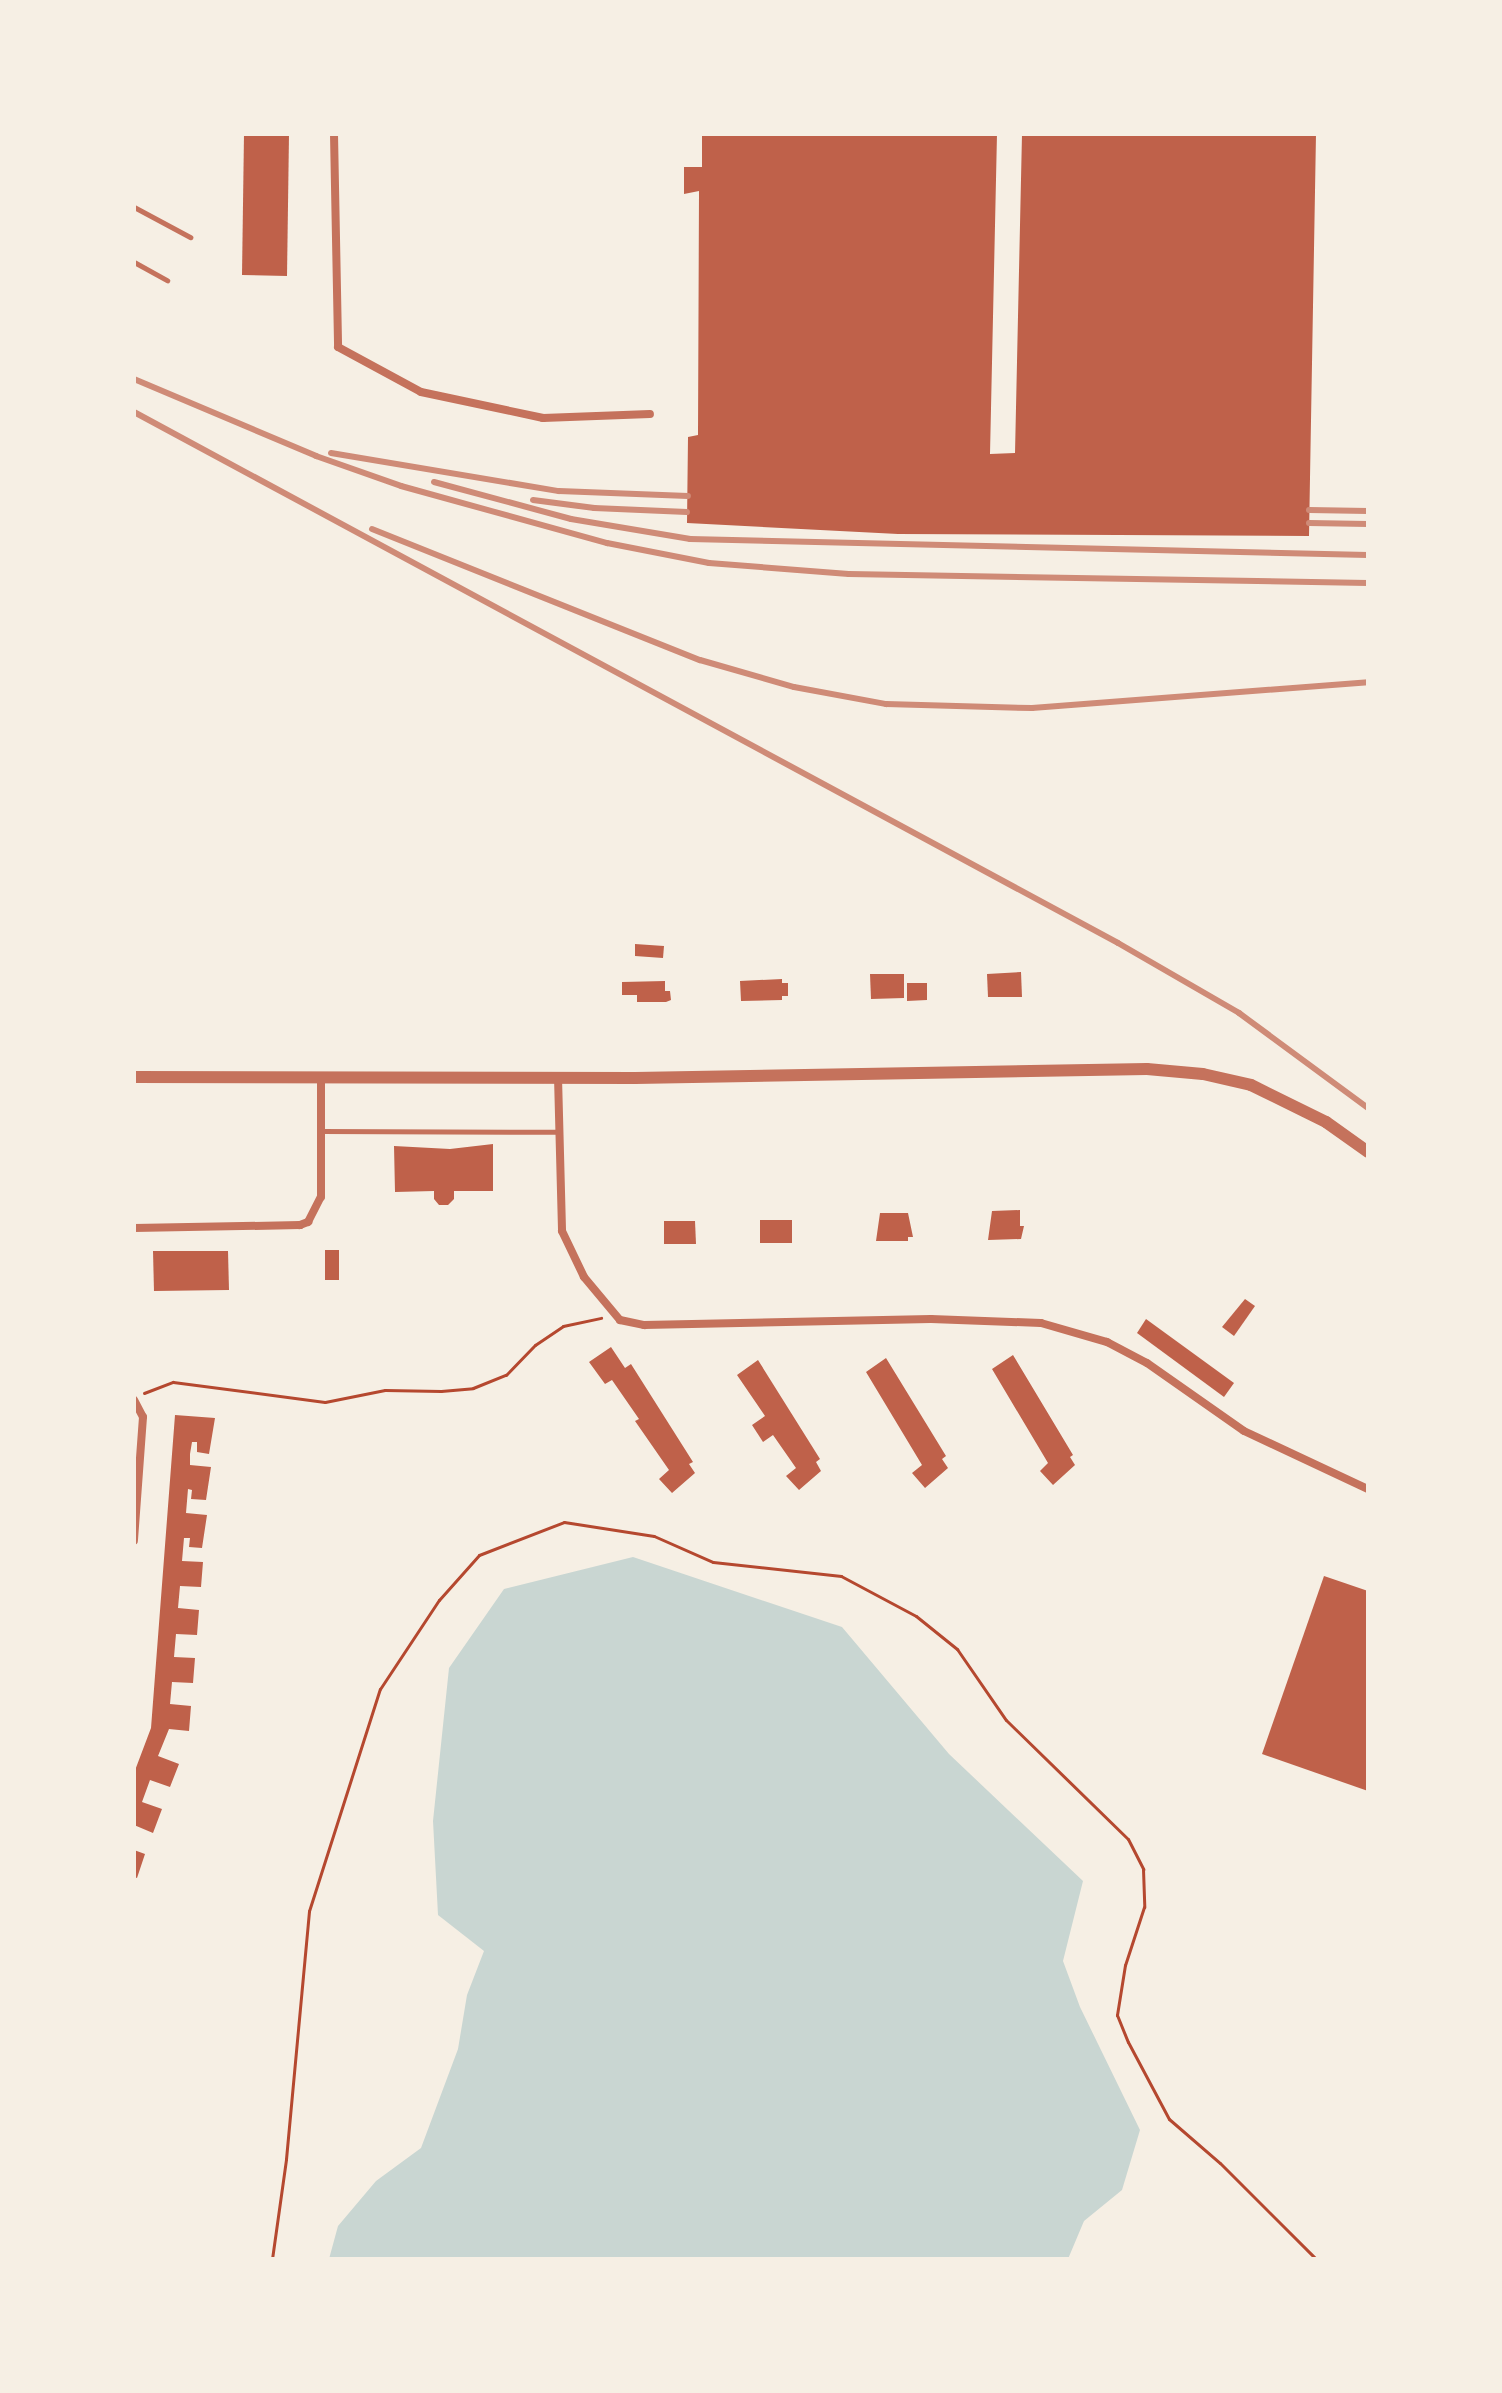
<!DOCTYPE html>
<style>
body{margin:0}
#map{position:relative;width:1502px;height:2393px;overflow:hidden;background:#f6efe4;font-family:Bitter,serif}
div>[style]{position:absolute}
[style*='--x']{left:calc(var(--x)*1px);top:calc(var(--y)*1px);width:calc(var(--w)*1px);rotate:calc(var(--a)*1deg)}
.water>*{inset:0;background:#c9d6d2}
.building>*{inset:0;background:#bf614a}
.path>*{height:3px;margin:-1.5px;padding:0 1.5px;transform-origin:1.5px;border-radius:1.5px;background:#b5482f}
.service>*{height:5px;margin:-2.5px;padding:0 2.5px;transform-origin:2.5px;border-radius:2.5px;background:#c5725c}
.minor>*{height:8px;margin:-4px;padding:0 4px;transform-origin:4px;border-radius:4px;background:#c5725c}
.tertiary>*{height:12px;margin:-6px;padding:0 6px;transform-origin:6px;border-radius:6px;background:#c5725c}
.rail>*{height:6px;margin:-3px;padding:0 3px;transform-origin:3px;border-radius:3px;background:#cf8b77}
span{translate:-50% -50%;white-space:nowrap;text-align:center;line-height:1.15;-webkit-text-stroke:6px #f6efe4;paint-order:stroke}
.frame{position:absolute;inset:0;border:136px solid #f6efe4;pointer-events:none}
</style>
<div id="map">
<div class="water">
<div style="clip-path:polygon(633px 1557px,842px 1627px,949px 1754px,1083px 1881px,1063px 1961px,1080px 2007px,1140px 2130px,1122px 2190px,1084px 2221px,1068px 2259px,329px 2259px,338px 2226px,376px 2181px,421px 2148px,458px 2049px,467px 1995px,484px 1951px,438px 1915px,433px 1821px,449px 1668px,504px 1589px)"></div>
</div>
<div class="building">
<div style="clip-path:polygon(244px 134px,289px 134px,287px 276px,242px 275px)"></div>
<div style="clip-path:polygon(702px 134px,997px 134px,990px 454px,1015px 453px,1022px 134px,1316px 134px,1309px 536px,898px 534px,687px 523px,688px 437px,698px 435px,699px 191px,684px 194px,684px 167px,702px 167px)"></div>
<div style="clip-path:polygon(635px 944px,664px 946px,663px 958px,635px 956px)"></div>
<div style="clip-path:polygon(1021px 972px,1022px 997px,988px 997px,987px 974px)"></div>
<div style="clip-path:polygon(870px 974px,904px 974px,904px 998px,871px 999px)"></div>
<div style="clip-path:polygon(782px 979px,782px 983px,788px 983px,788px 996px,782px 996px,782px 1000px,741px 1001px,740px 981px)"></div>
<div style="clip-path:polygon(665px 981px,665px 991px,670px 991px,671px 1000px,666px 1002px,637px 1002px,637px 995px,622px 995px,622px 982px)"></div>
<div style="clip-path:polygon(907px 983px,927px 983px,927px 1000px,907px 1001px)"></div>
<div style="clip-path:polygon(493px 1144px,493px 1191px,454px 1191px,454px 1199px,448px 1205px,439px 1205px,434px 1199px,434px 1191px,395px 1192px,394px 1146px,450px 1149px)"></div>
<div style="clip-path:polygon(1020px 1210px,1020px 1226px,1024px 1226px,1021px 1239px,988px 1240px,992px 1211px)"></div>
<div style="clip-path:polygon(880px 1213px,908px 1213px,913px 1237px,908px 1237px,908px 1241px,876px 1241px)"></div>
<div style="clip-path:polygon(760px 1220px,792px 1220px,792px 1243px,760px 1243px)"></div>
<div style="clip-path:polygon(664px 1221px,695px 1221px,696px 1244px,664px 1244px)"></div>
<div style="clip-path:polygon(325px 1250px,339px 1250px,339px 1280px,325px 1280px)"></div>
<div style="clip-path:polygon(153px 1251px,228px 1251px,229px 1290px,154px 1291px)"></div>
<div style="clip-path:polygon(1245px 1299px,1255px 1306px,1234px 1336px,1222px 1327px)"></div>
<div style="clip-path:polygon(1146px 1319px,1234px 1383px,1224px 1397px,1137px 1333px)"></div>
<div style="clip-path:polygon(611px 1347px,625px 1368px,631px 1364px,693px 1462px,689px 1464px,695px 1473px,672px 1493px,659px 1479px,669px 1470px,635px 1421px,639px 1419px,612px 1380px,605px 1384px,589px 1362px)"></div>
<div style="clip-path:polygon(1013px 1355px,1073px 1455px,1070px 1457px,1075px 1465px,1053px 1485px,1040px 1471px,1048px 1463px,992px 1369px)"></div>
<div style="clip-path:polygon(886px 1358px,946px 1456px,942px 1459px,948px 1468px,925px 1488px,912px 1473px,922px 1465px,866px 1372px)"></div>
<div style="clip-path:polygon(758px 1360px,820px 1459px,816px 1462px,821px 1471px,799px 1490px,786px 1476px,796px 1468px,773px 1435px,763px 1442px,752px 1425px,765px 1416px,737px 1375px)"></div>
<div style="clip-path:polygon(175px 1415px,215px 1418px,209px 1454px,197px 1452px,197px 1442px,192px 1442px,190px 1454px,190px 1465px,211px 1467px,206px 1500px,191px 1499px,192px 1490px,188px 1489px,186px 1513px,207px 1515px,202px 1548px,189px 1547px,190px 1538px,184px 1538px,182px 1561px,203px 1562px,201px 1587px,180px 1586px,178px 1608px,199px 1610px,197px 1635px,176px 1634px,174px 1657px,195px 1658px,193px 1683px,172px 1682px,170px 1704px,191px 1706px,189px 1731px,169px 1729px,158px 1756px,179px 1764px,170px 1787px,150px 1780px,142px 1802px,162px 1809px,153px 1833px,134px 1825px,134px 1773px,151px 1728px)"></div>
<div style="clip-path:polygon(1324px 1576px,1368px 1591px,1368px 1791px,1262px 1754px)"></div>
<div style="clip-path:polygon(134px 1850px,145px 1854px,137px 1878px,134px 1877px)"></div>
</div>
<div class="path">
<div style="--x:144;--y:1393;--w:31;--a:-21"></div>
<div style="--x:173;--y:1382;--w:153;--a:7.5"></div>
<div style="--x:325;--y:1402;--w:61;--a:-11.3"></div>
<div style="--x:385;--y:1390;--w:56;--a:1"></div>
<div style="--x:441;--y:1391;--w:32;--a:-5"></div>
<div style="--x:473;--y:1388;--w:35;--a:-22"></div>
<div style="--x:506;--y:1375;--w:42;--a:-46"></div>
<div style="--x:535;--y:1345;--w:34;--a:-34"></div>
<div style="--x:563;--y:1326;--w:39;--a:-12"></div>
<div style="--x:272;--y:2259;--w:101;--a:-82"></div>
<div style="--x:286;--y:2159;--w:249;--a:-84.7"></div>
<div style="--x:309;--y:1911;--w:233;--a:-72.3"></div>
<div style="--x:380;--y:1689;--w:107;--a:-56.5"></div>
<div style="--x:439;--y:1600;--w:60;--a:-48.4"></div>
<div style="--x:479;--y:1555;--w:91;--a:-21.2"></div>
<div style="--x:564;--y:1522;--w:91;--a:8.8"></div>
<div style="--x:654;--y:1536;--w:64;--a:23.8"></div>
<div style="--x:713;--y:1562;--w:129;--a:6.2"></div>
<div style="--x:841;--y:1576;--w:85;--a:28.1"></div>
<div style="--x:916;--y:1616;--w:53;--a:38.8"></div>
<div style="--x:957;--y:1649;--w:86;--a:55.4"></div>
<div style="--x:1006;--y:1720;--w:170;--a:44.3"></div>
<div style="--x:1128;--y:1839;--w:34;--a:63"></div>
<div style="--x:1143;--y:1869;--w:38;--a:88"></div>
<div style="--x:1144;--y:1907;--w:61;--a:108.1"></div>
<div style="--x:1125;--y:1965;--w:51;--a:99.1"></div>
<div style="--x:1117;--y:2015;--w:29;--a:68"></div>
<div style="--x:1128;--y:2042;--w:87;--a:62"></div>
<div style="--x:1169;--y:2119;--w:67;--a:40.8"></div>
<div style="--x:1220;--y:2163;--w:136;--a:45"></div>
</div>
<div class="service">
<div style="--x:134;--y:207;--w:64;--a:28.2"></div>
<div style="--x:134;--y:262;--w:38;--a:29"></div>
<div style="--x:322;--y:1131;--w:235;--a:0.2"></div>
</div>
<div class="minor">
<div style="--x:334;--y:134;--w:213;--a:88.9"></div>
<div style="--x:338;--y:347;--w:94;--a:28.5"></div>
<div style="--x:421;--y:392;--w:125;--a:12"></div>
<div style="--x:543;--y:418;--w:107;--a:-2.1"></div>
<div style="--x:558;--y:1077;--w:154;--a:88.5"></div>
<div style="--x:562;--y:1231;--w:51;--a:64.4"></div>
<div style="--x:584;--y:1277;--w:56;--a:50.1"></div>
<div style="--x:620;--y:1320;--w:25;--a:12"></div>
<div style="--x:644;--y:1325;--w:287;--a:-1.2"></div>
<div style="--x:931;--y:1319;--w:110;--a:2.1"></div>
<div style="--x:1041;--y:1323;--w:69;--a:16.1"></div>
<div style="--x:1107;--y:1342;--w:45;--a:27.7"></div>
<div style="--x:1147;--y:1363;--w:118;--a:35"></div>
<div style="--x:1244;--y:1431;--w:137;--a:25.1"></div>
<div style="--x:134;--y:1228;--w:166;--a:-1"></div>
<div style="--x:300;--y:1225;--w:9;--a:-21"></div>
<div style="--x:308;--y:1222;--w:28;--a:-63"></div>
<div style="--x:321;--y:1197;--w:117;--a:-90"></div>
<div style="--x:134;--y:1400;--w:19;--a:62"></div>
<div style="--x:143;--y:1417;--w:124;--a:94.2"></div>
</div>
<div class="tertiary">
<div style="--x:134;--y:1077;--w:501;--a:0.11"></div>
<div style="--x:635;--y:1078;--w:512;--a:-1.01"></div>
<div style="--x:1147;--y:1069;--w:56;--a:5.1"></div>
<div style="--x:1203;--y:1074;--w:49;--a:12.9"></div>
<div style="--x:1251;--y:1085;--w:84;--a:26.3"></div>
<div style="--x:1326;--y:1122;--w:52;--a:35.5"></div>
</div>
<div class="rail">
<div style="--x:134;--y:379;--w:198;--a:22.9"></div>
<div style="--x:316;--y:456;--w:90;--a:19.4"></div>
<div style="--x:401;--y:486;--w:214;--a:15.5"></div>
<div style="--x:607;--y:543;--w:104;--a:11.1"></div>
<div style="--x:709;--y:563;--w:140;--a:4.5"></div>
<div style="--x:849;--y:574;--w:519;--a:0.99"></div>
<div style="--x:134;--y:412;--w:1118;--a:28.35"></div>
<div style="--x:1118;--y:943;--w:140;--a:30"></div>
<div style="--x:1239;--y:1013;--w:160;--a:36.4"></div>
<div style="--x:331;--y:453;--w:231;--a:9.5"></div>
<div style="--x:559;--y:491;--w:129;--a:2.2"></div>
<div style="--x:434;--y:482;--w:142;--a:15.1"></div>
<div style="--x:571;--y:519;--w:121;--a:9.5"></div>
<div style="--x:690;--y:539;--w:678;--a:1.35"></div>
<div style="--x:533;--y:500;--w:62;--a:7.5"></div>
<div style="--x:594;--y:508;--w:93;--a:2.5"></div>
<div style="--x:1309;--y:510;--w:59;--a:1"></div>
<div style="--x:1309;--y:523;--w:59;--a:1"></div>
<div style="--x:372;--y:529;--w:353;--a:21.8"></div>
<div style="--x:700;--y:660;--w:98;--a:16"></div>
<div style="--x:794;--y:687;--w:94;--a:10.5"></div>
<div style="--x:886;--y:704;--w:146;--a:1.6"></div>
<div style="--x:1032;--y:708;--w:337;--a:-4.4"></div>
</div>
<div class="frame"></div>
</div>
